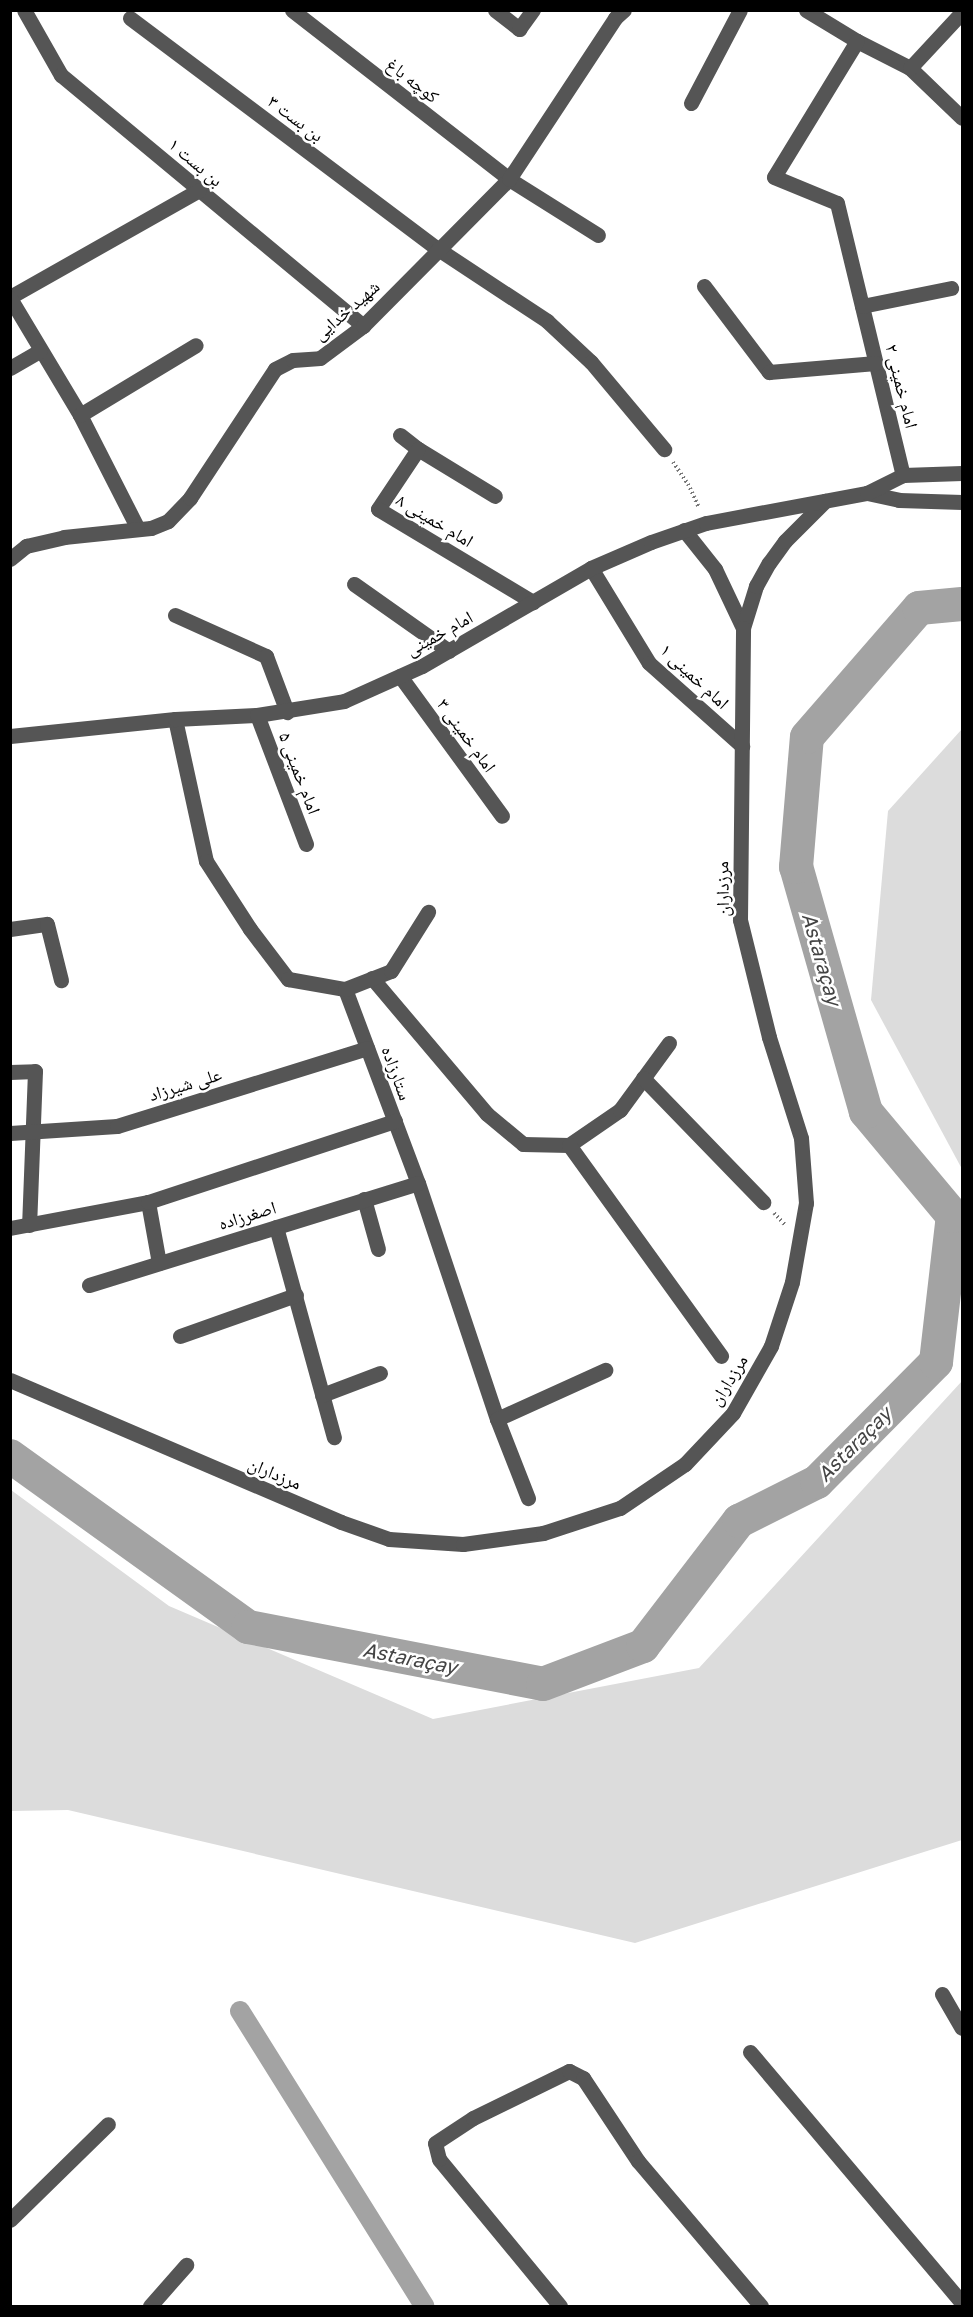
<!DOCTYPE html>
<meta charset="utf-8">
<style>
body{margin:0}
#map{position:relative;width:973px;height:2317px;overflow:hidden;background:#fff;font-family:"Golos Text","Noto Naskh Arabic",sans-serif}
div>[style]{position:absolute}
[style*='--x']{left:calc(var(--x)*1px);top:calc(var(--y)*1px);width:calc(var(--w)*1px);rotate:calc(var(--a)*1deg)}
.green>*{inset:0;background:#dcdcdc}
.canal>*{height:20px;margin:-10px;padding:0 10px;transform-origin:10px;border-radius:10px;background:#a3a3a3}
.river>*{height:34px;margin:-17px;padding:0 17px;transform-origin:17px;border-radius:17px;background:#a3a3a3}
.path>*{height:4px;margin-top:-2px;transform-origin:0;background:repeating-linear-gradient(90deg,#777 0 1.5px,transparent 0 4.5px)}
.minor>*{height:15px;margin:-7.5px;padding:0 7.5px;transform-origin:7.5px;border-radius:7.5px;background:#555}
span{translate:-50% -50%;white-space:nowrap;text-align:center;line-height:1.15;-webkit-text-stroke:5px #fff;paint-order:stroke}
.street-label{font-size:18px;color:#000}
.water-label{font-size:20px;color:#444;font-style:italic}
.frame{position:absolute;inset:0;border:12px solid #000;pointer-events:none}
</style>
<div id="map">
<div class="green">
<div style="clip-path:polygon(962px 729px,962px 1169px,871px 1000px,888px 811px)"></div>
<div style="clip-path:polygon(962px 1381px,962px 1840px,635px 1943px,68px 1810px,11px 1811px,11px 1490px,169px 1606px,433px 1719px,699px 1668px)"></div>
</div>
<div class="canal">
<div style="--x:240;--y:2011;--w:348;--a:58"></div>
</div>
<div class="river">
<div style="--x:10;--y:1456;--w:293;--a:35.7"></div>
<div style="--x:248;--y:1627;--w:300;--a:10.9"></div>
<div style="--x:543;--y:1684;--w:107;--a:-20.8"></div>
<div style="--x:643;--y:1646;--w:158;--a:-52.5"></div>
<div style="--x:739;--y:1521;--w:87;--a:-26.6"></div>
<div style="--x:817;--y:1482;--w:169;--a:-45.2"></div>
<div style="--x:936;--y:1362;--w:147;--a:-83.4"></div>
<div style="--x:953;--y:1216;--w:136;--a:-129.9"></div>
<div style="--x:866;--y:1112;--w:255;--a:-105.9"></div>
<div style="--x:796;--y:867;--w:130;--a:-85.2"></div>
<div style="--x:807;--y:737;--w:171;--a:-49"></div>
<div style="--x:919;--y:608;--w:43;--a:-5.3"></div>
</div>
<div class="path">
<div style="--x:673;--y:462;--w:27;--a:56"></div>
<div style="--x:688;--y:484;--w:26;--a:65"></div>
<div style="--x:774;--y:1213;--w:16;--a:47"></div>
</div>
<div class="minor">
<div style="--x:24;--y:10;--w:75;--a:60.4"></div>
<div style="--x:61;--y:75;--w:393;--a:39.7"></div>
<div style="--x:292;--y:10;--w:275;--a:37.9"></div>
<div style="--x:509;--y:179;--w:105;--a:32.2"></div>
<div style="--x:495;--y:10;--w:31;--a:38"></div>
<div style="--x:519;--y:29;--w:24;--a:-54"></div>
<div style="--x:806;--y:10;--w:60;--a:31.3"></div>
<div style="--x:857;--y:41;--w:59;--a:27"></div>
<div style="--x:910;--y:68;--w:72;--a:43.9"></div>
<div style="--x:130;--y:18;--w:385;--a:36.9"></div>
<div style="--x:438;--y:249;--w:131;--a:33.4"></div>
<div style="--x:547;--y:321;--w:60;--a:43"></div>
<div style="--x:591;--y:362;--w:114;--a:50"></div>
<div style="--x:857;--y:41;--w:159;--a:121.4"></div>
<div style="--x:774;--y:177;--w:68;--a:22.4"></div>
<div style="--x:837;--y:203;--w:280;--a:76.4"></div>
<div style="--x:910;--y:68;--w:76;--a:-47.1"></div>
<div style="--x:691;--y:103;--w:105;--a:-62.2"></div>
<div style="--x:704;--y:286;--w:108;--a:52.9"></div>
<div style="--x:769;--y:372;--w:107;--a:-4.8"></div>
<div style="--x:10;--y:297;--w:217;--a:-29.5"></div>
<div style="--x:10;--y:298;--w:136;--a:59.1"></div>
<div style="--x:80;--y:415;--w:128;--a:63"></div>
<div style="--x:862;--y:306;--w:91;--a:-11.4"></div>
<div style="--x:10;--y:368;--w:34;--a:-30"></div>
<div style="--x:80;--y:415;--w:135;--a:-31.1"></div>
<div style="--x:400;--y:435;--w:23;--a:38"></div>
<div style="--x:418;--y:449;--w:90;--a:31.4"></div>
<div style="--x:418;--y:449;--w:72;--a:123.7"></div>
<div style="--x:378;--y:509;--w:181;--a:31"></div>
<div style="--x:867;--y:493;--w:33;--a:12"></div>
<div style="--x:899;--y:500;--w:63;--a:1.8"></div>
<div style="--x:684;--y:530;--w:50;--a:51.5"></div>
<div style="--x:715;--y:569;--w:65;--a:64.6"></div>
<div style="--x:743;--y:628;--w:44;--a:-72.8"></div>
<div style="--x:756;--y:586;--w:26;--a:-61"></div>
<div style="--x:769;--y:563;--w:27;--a:-54"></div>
<div style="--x:785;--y:541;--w:57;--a:-45"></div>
<div style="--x:10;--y:559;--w:21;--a:-39"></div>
<div style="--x:26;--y:546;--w:39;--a:-13"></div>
<div style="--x:64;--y:537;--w:87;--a:-5.9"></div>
<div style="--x:151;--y:528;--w:18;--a:-22"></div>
<div style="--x:168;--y:521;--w:32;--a:-46"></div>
<div style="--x:190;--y:498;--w:154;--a:-56.6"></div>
<div style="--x:275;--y:369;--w:20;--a:-27"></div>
<div style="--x:293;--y:360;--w:27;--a:-4"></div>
<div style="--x:320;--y:358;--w:54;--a:-36.7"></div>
<div style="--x:363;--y:326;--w:207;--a:-45.2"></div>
<div style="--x:509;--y:179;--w:193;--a:-56.6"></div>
<div style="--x:615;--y:18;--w:12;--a:-42"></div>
<div style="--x:591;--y:568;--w:111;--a:58.6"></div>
<div style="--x:649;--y:663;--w:125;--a:41.7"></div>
<div style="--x:354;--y:584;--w:116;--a:35.2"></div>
<div style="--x:175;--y:615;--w:100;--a:24.3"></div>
<div style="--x:266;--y:656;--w:60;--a:69.4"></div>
<div style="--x:400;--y:676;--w:173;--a:53.9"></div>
<div style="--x:257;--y:715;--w:138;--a:69.2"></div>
<div style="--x:175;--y:719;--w:145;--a:77.7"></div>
<div style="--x:206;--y:861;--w:81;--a:57.1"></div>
<div style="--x:250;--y:929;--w:63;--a:52.8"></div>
<div style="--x:288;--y:979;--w:58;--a:10"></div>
<div style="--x:10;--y:736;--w:166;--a:-5.9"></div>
<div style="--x:175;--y:719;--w:82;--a:-2.8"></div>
<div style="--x:257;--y:715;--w:88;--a:-9.1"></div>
<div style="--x:344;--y:701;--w:85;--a:-24.2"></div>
<div style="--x:422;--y:666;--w:195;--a:-30.1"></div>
<div style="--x:591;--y:568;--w:65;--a:-23.4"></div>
<div style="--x:651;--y:542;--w:58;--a:-19.1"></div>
<div style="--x:706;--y:523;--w:164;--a:-10.6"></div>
<div style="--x:867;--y:493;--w:40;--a:-26.6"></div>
<div style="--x:903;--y:475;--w:59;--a:-1.9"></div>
<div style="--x:10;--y:929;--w:37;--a:-8"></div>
<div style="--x:47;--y:924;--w:58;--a:76"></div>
<div style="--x:372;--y:978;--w:178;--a:49.8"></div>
<div style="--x:487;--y:1114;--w:47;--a:39.8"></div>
<div style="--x:523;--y:1144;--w:46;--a:1.2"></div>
<div style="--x:569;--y:1145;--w:62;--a:-34.5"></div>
<div style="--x:620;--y:1110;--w:83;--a:-53.8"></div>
<div style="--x:345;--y:989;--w:207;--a:69.4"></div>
<div style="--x:418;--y:1183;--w:249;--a:71.5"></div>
<div style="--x:497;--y:1419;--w:85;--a:68.6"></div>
<div style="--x:345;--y:989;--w:49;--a:-21.4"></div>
<div style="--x:391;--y:971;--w:70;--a:-57.9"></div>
<div style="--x:10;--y:1072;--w:25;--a:-2"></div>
<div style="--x:35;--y:1071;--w:154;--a:92.2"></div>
<div style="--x:643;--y:1078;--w:173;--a:45.9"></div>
<div style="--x:10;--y:1133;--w:107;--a:-3.7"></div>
<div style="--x:117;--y:1126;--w:262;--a:-17.3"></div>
<div style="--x:569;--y:1145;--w:260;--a:54.2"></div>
<div style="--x:364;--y:1199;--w:52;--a:74.4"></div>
<div style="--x:148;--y:1202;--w:62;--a:79.8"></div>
<div style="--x:276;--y:1227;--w:218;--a:74.6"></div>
<div style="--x:10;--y:1228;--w:140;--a:-10.7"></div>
<div style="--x:148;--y:1202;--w:260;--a:-18.2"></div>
<div style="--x:89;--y:1285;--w:344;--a:-17.2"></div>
<div style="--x:180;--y:1336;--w:123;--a:-19.5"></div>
<div style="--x:10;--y:1380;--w:360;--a:23.2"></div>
<div style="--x:341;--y:1522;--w:51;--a:19.5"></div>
<div style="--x:389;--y:1539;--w:74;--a:3.9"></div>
<div style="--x:463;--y:1544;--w:81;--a:-7.8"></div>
<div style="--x:543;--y:1533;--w:81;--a:-18"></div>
<div style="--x:620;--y:1508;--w:78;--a:-34.1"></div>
<div style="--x:685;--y:1464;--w:70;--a:-46.7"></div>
<div style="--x:733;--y:1413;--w:77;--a:-60.4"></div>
<div style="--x:771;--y:1346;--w:67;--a:-71.8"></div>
<div style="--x:792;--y:1282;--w:80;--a:-80"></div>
<div style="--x:806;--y:1203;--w:65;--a:-94.4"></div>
<div style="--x:801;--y:1138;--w:106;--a:-107.6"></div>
<div style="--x:769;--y:1037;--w:121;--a:-103.9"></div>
<div style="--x:740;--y:920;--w:292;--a:-89.4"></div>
<div style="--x:322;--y:1395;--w:62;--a:-20.8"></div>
<div style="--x:497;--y:1419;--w:119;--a:-24.4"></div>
<div style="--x:942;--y:1994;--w:39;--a:60"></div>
<div style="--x:750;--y:2052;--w:329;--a:49.8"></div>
<div style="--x:10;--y:2220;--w:137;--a:-44.4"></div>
<div style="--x:150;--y:2306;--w:55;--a:-48.7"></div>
<div style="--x:560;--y:2306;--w:190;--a:-129.5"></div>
<div style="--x:439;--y:2159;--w:16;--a:-104"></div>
<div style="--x:435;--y:2143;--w:45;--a:-33.3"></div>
<div style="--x:473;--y:2118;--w:107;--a:-26.1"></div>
<div style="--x:569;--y:2071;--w:16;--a:27"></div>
<div style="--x:583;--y:2078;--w:100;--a:56.5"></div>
<div style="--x:638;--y:2161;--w:190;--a:49.7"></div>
</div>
<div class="street-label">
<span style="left:413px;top:80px;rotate:38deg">کوچه باغ</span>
<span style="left:296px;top:118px;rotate:37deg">بن بست ۳</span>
<span style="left:196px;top:162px;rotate:40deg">بن بست ۱</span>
<span style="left:346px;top:310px;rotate:-41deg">شهید خدایی</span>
<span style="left:902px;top:386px;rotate:76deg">امام خمینی ۲</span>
<span style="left:435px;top:520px;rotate:31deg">امام خمینی ۸</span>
<span style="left:439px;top:633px;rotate:-29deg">امام خمینی</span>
<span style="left:695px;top:676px;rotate:43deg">امام خمینی ۱</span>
<span style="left:467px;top:735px;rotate:54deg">امام خمینی ۳</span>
<span style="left:300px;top:773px;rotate:69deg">امام خمینی ۵</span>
<span style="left:722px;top:889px;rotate:-91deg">مرزداران</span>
<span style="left:397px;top:1073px;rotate:70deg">ستارزاده</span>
<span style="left:185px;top:1084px;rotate:-17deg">علی شیرزاد</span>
<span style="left:247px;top:1215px;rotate:-17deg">اصغرزاده</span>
<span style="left:728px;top:1380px;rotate:-58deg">مرزداران</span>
<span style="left:275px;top:1473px;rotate:23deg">مرزداران</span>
</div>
<div class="water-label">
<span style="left:822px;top:959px;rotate:74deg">Astaraçay</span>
<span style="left:854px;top:1444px;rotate:-45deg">Astaraçay</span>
<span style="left:410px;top:1658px;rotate:11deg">Astaraçay</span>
</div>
<div class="frame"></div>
</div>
